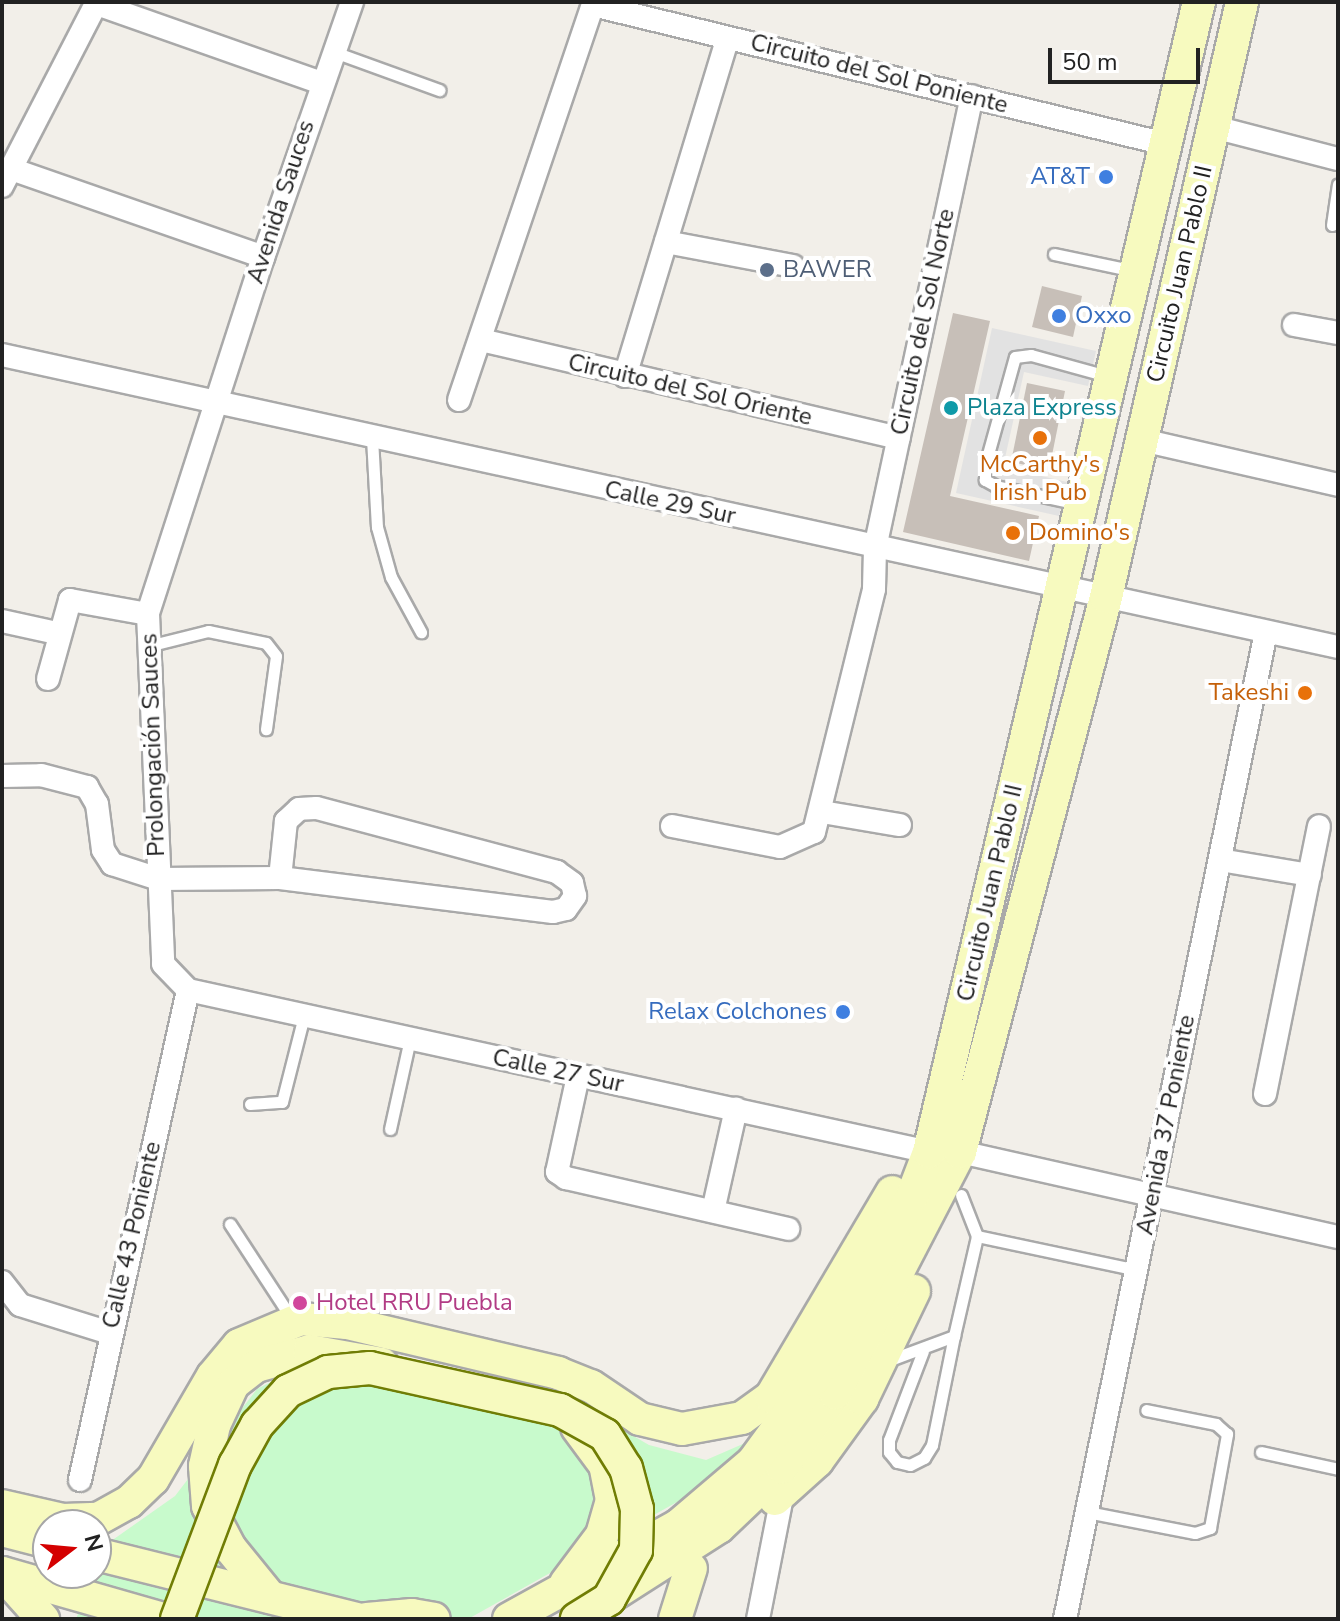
<!DOCTYPE html>
<meta charset="utf-8">
<style>
body{margin:0}
#map{position:relative;width:1340px;height:1621px;overflow:hidden;background:#f2efe9;font-family:"Nunito Sans",sans-serif}
div>[style]{position:absolute}
[style*='--x']{left:calc(var(--x)*1px);top:calc(var(--y)*1px);width:calc(var(--w)*1px);rotate:calc(var(--a)*1deg)}
.park>*{inset:0;background:#c8facc}
.parking>*{inset:0;background:#e2e2e2}
.building>*{inset:0;background:#c7bfb8}
.roads{filter:drop-shadow(2px 0 #a9a9a9) drop-shadow(-2px 0 #a9a9a9) drop-shadow(0 2px #a9a9a9) drop-shadow(0 -2px #a9a9a9)}
.service>*{height:11px;margin:-5.5px;padding:0 5.5px;transform-origin:5.5px;border-radius:5.5px;background:#fff}
.minor>*{height:22px;margin:-11px;padding:0 11px;transform-origin:11px;border-radius:11px;background:#fff}
.secondary>*{height:32px;margin:-16px;padding:0 16px;transform-origin:16px;border-radius:16px;background:#f7fabf}
.bridges{filter:drop-shadow(2px 0 #707d05) drop-shadow(-2px 0 #707d05) drop-shadow(0 2px #707d05) drop-shadow(0 -2px #707d05)}
.secondary-bridge>*{height:32px;margin:-16px;padding:0 16px;transform-origin:16px;border-radius:16px;background:#f7fabf}
.dots>*{width:22px;height:22px;translate:-50% -50%;box-sizing:border-box;border:4px solid #fff;border-radius:50%}
span{translate:-50% -50%;white-space:nowrap;text-align:center;line-height:1.15;-webkit-text-stroke:8px #fff;paint-order:stroke}
.street-label{font-size:24px;color:#222}
.shop-label{font-size:24px;color:#366cbe}
.right{translate:-100% -50%;text-align:right}
.left{translate:0 -50%;text-align:left}
.service-label{font-size:24px;color:#4e5e75}
.culture-label{font-size:24px;color:#0d838f}
.food-label{font-size:24px;color:#c56008}
.hotel-label{font-size:24px;color:#b23c85}
.frame{position:absolute;inset:0;border:4px solid #222;pointer-events:none}
.north{position:absolute;left:32px;top:1509px;width:80px;height:80px;box-sizing:border-box;background:#fff;border:2px solid #a7a7a7;border-radius:50%;rotate:74deg;font-size:22px;font-weight:700;line-height:32px;text-align:center;color:#222}
.north::after{content:'';display:block;margin:auto;width:28px;height:36px;background:#d40000;clip-path:polygon(50% 0,100% 100%,50% 72%,0 100%)}
.scale{position:absolute;left:1048px;top:48px;width:152px;height:36px;box-sizing:border-box;border:4px solid #222;border-top:0;padding-left:10px;font-size:24px;line-height:28px;white-space:nowrap;color:#222;-webkit-text-stroke:6px #fff;paint-order:stroke}
</style>
<div id="map">
<div class="park">
<div style="clip-path:polygon(337px 1349px,587px 1409px,649px 1445px,706px 1460px,759px 1437px,736px 1469px,468px 1619px,76px 1619px,104px 1546px,175px 1496px,257px 1389px)"></div>
</div>
<div class="parking">
<div style="clip-path:polygon(992px 328px,1096px 351px,1088px 386px,1024px 372px,1003px 467px,1067px 482px,1059px 516px,956px 493px)"></div>
</div>
<div class="building">
<div style="clip-path:polygon(1042px 286px,1082px 296px,1073px 337px,1032px 327px)"></div>
<div style="clip-path:polygon(953px 313px,990px 321px,950px 496px,1039px 516px,1029px 561px,903px 532px)"></div>
<div style="clip-path:polygon(1027px 383px,1065px 391px,1049px 470px,1011px 462px)"></div>
</div>
<div class="roads">
<div class="service">
<div style="--x:337;--y:53;--w:109;--a:19.9"></div>
<div style="--x:1332;--y:225;--w:41;--a:-81.7"></div>
<div style="--x:1054;--y:254;--w:83;--a:11.9"></div>
<div style="--x:372;--y:438;--w:89;--a:86.8"></div>
<div style="--x:377;--y:527;--w:52;--a:74.4"></div>
<div style="--x:391;--y:577;--w:63;--a:61.4"></div>
<div style="--x:1079;--y:504;--w:85;--a:-167.8"></div>
<div style="--x:996;--y:486;--w:13;--a:-151"></div>
<div style="--x:985;--y:480;--w:15;--a:-90"></div>
<div style="--x:985;--y:465;--w:112;--a:-74.5"></div>
<div style="--x:1015;--y:357;--w:16;--a:-7"></div>
<div style="--x:1031;--y:355;--w:79;--a:15.4"></div>
<div style="--x:148;--y:646;--w:62;--a:-14"></div>
<div style="--x:208;--y:631;--w:59;--a:11.7"></div>
<div style="--x:266;--y:643;--w:16;--a:52"></div>
<div style="--x:276;--y:656;--w:74;--a:97.8"></div>
<div style="--x:250;--y:1104;--w:32;--a:-4"></div>
<div style="--x:282;--y:1102;--w:89;--a:-75.7"></div>
<div style="--x:390;--y:1129;--w:92;--a:-77.5"></div>
<div style="--x:230;--y:1224;--w:113;--a:56.9"></div>
<div style="--x:977;--y:1236;--w:164;--a:12"></div>
<div style="--x:923;--y:1351;--w:95;--a:110.9"></div>
<div style="--x:889;--y:1440;--w:12;--a:90"></div>
<div style="--x:889;--y:1452;--w:13;--a:51"></div>
<div style="--x:897;--y:1462;--w:13;--a:13"></div>
<div style="--x:910;--y:1465;--w:16;--a:-27"></div>
<div style="--x:924;--y:1458;--w:15;--a:-58"></div>
<div style="--x:932;--y:1445;--w:111;--a:-78.6"></div>
<div style="--x:887;--y:1361;--w:72;--a:-20.5"></div>
<div style="--x:954;--y:1336;--w:103;--a:-77"></div>
<div style="--x:977;--y:1236;--w:44;--a:-111.3"></div>
<div style="--x:1261;--y:1452;--w:79;--a:12.4"></div>
<div style="--x:1087;--y:1512;--w:110;--a:11"></div>
<div style="--x:1195;--y:1533;--w:16;--a:-18"></div>
<div style="--x:1210;--y:1528;--w:96;--a:-79.7"></div>
<div style="--x:1227;--y:1434;--w:15;--a:-138"></div>
<div style="--x:1216;--y:1424;--w:71;--a:-168.7"></div>
</div>
<div class="minor">
<div style="--x:352;--y:2;--w:270;--a:109.2"></div>
<div style="--x:263;--y:257;--w:375;--a:107.9"></div>
<div style="--x:148;--y:614;--w:350;--a:87.5"></div>
<div style="--x:163;--y:964;--w:36;--a:46"></div>
<div style="--x:188;--y:990;--w:759;--a:12.33"></div>
<div style="--x:97;--y:4;--w:238;--a:19.4"></div>
<div style="--x:593;--y:5;--w:590;--a:13.64"></div>
<div style="--x:1214;--y:127;--w:128;--a:14.5"></div>
<div style="--x:11;--y:169;--w:267;--a:19.2"></div>
<div style="--x:2;--y:186;--w:207;--a:-62.7"></div>
<div style="--x:666;--y:242;--w:129;--a:10.7"></div>
<div style="--x:1294;--y:325;--w:45;--a:10.3"></div>
<div style="--x:481;--y:340;--w:429;--a:13.2"></div>
<div style="--x:2;--y:355;--w:1368;--a:12.33"></div>
<div style="--x:625;--y:376;--w:353;--a:-73.1"></div>
<div style="--x:459;--y:400;--w:420;--a:-71.3"></div>
<div style="--x:1142;--y:440;--w:201;--a:12.9"></div>
<div style="--x:2;--y:621;--w:56;--a:12.3"></div>
<div style="--x:48;--y:679;--w:82;--a:-74.4"></div>
<div style="--x:70;--y:600;--w:79;--a:10.2"></div>
<div style="--x:2;--y:776;--w:39;--a:-1"></div>
<div style="--x:41;--y:775;--w:48;--a:14.6"></div>
<div style="--x:87;--y:787;--w:20;--a:60"></div>
<div style="--x:97;--y:804;--w:46;--a:82.6"></div>
<div style="--x:103;--y:850;--w:17;--a:57"></div>
<div style="--x:112;--y:864;--w:49;--a:17.7"></div>
<div style="--x:159;--y:879;--w:121;--a:-0.5"></div>
<div style="--x:280;--y:878;--w:275;--a:7.1"></div>
<div style="--x:553;--y:912;--w:13;--a:-13"></div>
<div style="--x:566;--y:909;--w:16;--a:-55"></div>
<div style="--x:575;--y:896;--w:13;--a:-103"></div>
<div style="--x:572;--y:883;--w:19;--a:-144"></div>
<div style="--x:557;--y:872;--w:249;--a:-165.1"></div>
<div style="--x:316;--y:808;--w:17;--a:177"></div>
<div style="--x:299;--y:809;--w:18;--a:137"></div>
<div style="--x:286;--y:821;--w:57;--a:96"></div>
<div style="--x:822;--y:812;--w:79;--a:9.5"></div>
<div style="--x:672;--y:826;--w:110;--a:11"></div>
<div style="--x:780;--y:847;--w:37;--a:-24"></div>
<div style="--x:814;--y:832;--w:250;--a:-76.1"></div>
<div style="--x:874;--y:589;--w:41;--a:-88.6"></div>
<div style="--x:875;--y:548;--w:462;--a:-77.9"></div>
<div style="--x:1220;--y:860;--w:91;--a:9.5"></div>
<div style="--x:578;--y:1076;--w:98;--a:102.3"></div>
<div style="--x:557;--y:1172;--w:11;--a:34"></div>
<div style="--x:566;--y:1178;--w:228;--a:12.9"></div>
<div style="--x:1265;--y:1094;--w:273;--a:-78.6"></div>
<div style="--x:960;--y:1152;--w:387;--a:12.7"></div>
<div style="--x:713;--y:1211;--w:105;--a:-77.3"></div>
<div style="--x:2;--y:1282;--w:29;--a:52"></div>
<div style="--x:20;--y:1305;--w:94;--a:17.3"></div>
<div style="--x:80;--y:1480;--w:502;--a:-77.57"></div>
<div style="--x:758;--y:1619;--w:129;--a:-78.9"></div>
<div style="--x:1065;--y:1619;--w:1007;--a:-78.49"></div>
</div>
<div class="secondary">
<div style="--x:775;--y:1499;--w:57;--a:-42.1"></div>
<div style="--x:817;--y:1461;--w:77;--a:-54"></div>
<div style="--x:862;--y:1399;--w:120;--a:-64.3"></div>
<div style="--x:2;--y:1506;--w:63;--a:12.9"></div>
<div style="--x:63;--y:1520;--w:35;--a:-2"></div>
<div style="--x:98;--y:1519;--w:35;--a:-29"></div>
<div style="--x:129;--y:1502;--w:33;--a:-44"></div>
<div style="--x:153;--y:1479;--w:119;--a:-59.8"></div>
<div style="--x:213;--y:1376;--w:40;--a:-50"></div>
<div style="--x:239;--y:1345;--w:67;--a:-22.8"></div>
<div style="--x:301;--y:1319;--w:46;--a:5"></div>
<div style="--x:347;--y:1323;--w:217;--a:13.3"></div>
<div style="--x:558;--y:1373;--w:35;--a:22"></div>
<div style="--x:591;--y:1386;--w:59;--a:34"></div>
<div style="--x:640;--y:1419;--w:43;--a:13.4"></div>
<div style="--x:682;--y:1429;--w:61;--a:-10.4"></div>
<div style="--x:742;--y:1418;--w:36;--a:-36"></div>
<div style="--x:771;--y:1397;--w:238;--a:-59.4"></div>
<div style="--x:2;--y:1530;--w:48;--a:14.6"></div>
<div style="--x:96;--y:1554;--w:269;--a:14"></div>
<div style="--x:2;--y:1573;--w:168;--a:15.9"></div>
<div style="--x:2;--y:1573;--w:62;--a:48.3"></div>
<div style="--x:566;--y:1583;--w:60;--a:-53.1"></div>
<div style="--x:602;--y:1535;--w:36;--a:-74"></div>
<div style="--x:612;--y:1500;--w:36;--a:-101"></div>
<div style="--x:605;--y:1465;--w:47;--a:-126.4"></div>
<div style="--x:270;--y:1597;--w:63;--a:-129.2"></div>
<div style="--x:230;--y:1548;--w:47;--a:-117.6"></div>
<div style="--x:208;--y:1506;--w:40;--a:-94.3"></div>
<div style="--x:205;--y:1466;--w:42;--a:-77.6"></div>
<div style="--x:214;--y:1425;--w:45;--a:-65.1"></div>
<div style="--x:233;--y:1384;--w:29;--a:-38"></div>
<div style="--x:256;--y:1366;--w:56;--a:-15.5"></div>
<div style="--x:310;--y:1351;--w:73;--a:10.2"></div>
<div style="--x:600;--y:1603;--w:141;--a:-32.6"></div>
<div style="--x:719;--y:1527;--w:87;--a:-43.6"></div>
<div style="--x:782;--y:1467;--w:91;--a:-54.4"></div>
<div style="--x:835;--y:1393;--w:271;--a:-62.6"></div>
<div style="--x:960;--y:1152;--w:574;--a:-75.26"></div>
<div style="--x:1106;--y:597;--w:610;--a:-77.12"></div>
<div style="--x:367;--y:1619;--w:45;--a:-5.1"></div>
<div style="--x:412;--y:1615;--w:22;--a:10"></div>
<div style="--x:509;--y:1619;--w:194;--a:-28.9"></div>
<div style="--x:679;--y:1525;--w:97;--a:-40.4"></div>
<div style="--x:753;--y:1462;--w:102;--a:-53.8"></div>
<div style="--x:813;--y:1380;--w:211;--a:-61.7"></div>
<div style="--x:913;--y:1194;--w:45;--a:-69.1"></div>
<div style="--x:929;--y:1152;--w:1181;--a:-76.79"></div>
<div style="--x:675;--y:1619;--w:53;--a:-72.6"></div>
</div>
</div>
<div class="bridges">
<div class="secondary-bridge">
<div style="--x:177;--y:1619;--w:165;--a:-69.4"></div>
<div style="--x:235;--y:1465;--w:46;--a:-61.2"></div>
<div style="--x:257;--y:1425;--w:46;--a:-47.6"></div>
<div style="--x:288;--y:1391;--w:44;--a:-25.4"></div>
<div style="--x:328;--y:1372;--w:42;--a:-5.4"></div>
<div style="--x:370;--y:1368;--w:195;--a:12.5"></div>
<div style="--x:560;--y:1410;--w:51;--a:29.1"></div>
<div style="--x:605;--y:1435;--w:39;--a:58"></div>
<div style="--x:626;--y:1468;--w:42;--a:75"></div>
<div style="--x:637;--y:1509;--w:41;--a:91.4"></div>
<div style="--x:636;--y:1550;--w:56;--a:118.9"></div>
<div style="--x:609;--y:1599;--w:38;--a:148"></div>
</div>
</div>
<div class="dots">
<div style="left:1106px;top:177px;background:#3f7fe0"></div>
<div style="left:767px;top:270px;background:#5c6f8a"></div>
<div style="left:1059px;top:316px;background:#3f7fe0"></div>
<div style="left:951px;top:408px;background:#0f9aa8"></div>
<div style="left:1040px;top:438px;background:#e8710a"></div>
<div style="left:1013px;top:533px;background:#e8710a"></div>
<div style="left:1305px;top:693px;background:#e8710a"></div>
<div style="left:843px;top:1012px;background:#3f7fe0"></div>
<div style="left:300px;top:1303px;background:#d1479c"></div>
</div>
<div class="street-label">
<span style="left:879px;top:74px;rotate:14deg">Circuito del Sol Poniente</span>
<span style="left:281px;top:202px;rotate:-72deg">Avenida Sauces</span>
<span style="left:1180px;top:274px;rotate:-77deg">Circuito Juan Pablo II</span>
<span style="left:923px;top:322px;rotate:-78deg">Circuito del Sol Norte</span>
<span style="left:690px;top:390px;rotate:13deg">Circuito del Sol Oriente</span>
<span style="left:670px;top:503px;rotate:12deg">Calle 29 Sur</span>
<span style="left:153px;top:745px;rotate:-92deg">Prolongación Sauces</span>
<span style="left:990px;top:893px;rotate:-77deg">Circuito Juan Pablo II</span>
<span style="left:558px;top:1071px;rotate:12deg">Calle 27 Sur</span>
<span style="left:1166px;top:1125px;rotate:-79deg">Avenida 37 Poniente</span>
<span style="left:132px;top:1235px;rotate:-77deg">Calle 43 Poniente</span>
</div>
<div class="shop-label">
<span class="right" style="left:1090px;top:177px">AT&amp;T</span>
<span class="left" style="left:1075px;top:316px">Oxxo</span>
<span class="right" style="left:827px;top:1012px">Relax Colchones</span>
</div>
<div class="service-label">
<span class="left" style="left:783px;top:270px">BAWER</span>
</div>
<div class="culture-label">
<span class="left" style="left:967px;top:408px">Plaza Express</span>
</div>
<div class="food-label">
<span style="left:1040px;top:479px">McCarthy's<br>Irish Pub</span>
<span class="left" style="left:1029px;top:533px">Domino's</span>
<span class="right" style="left:1289px;top:693px">Takeshi</span>
</div>
<div class="hotel-label">
<span class="left" style="left:316px;top:1303px">Hotel RRU Puebla</span>
</div>
<div class="frame"></div>
<div class="north">N</div>
<div class="scale">50 m</div>
</div>
